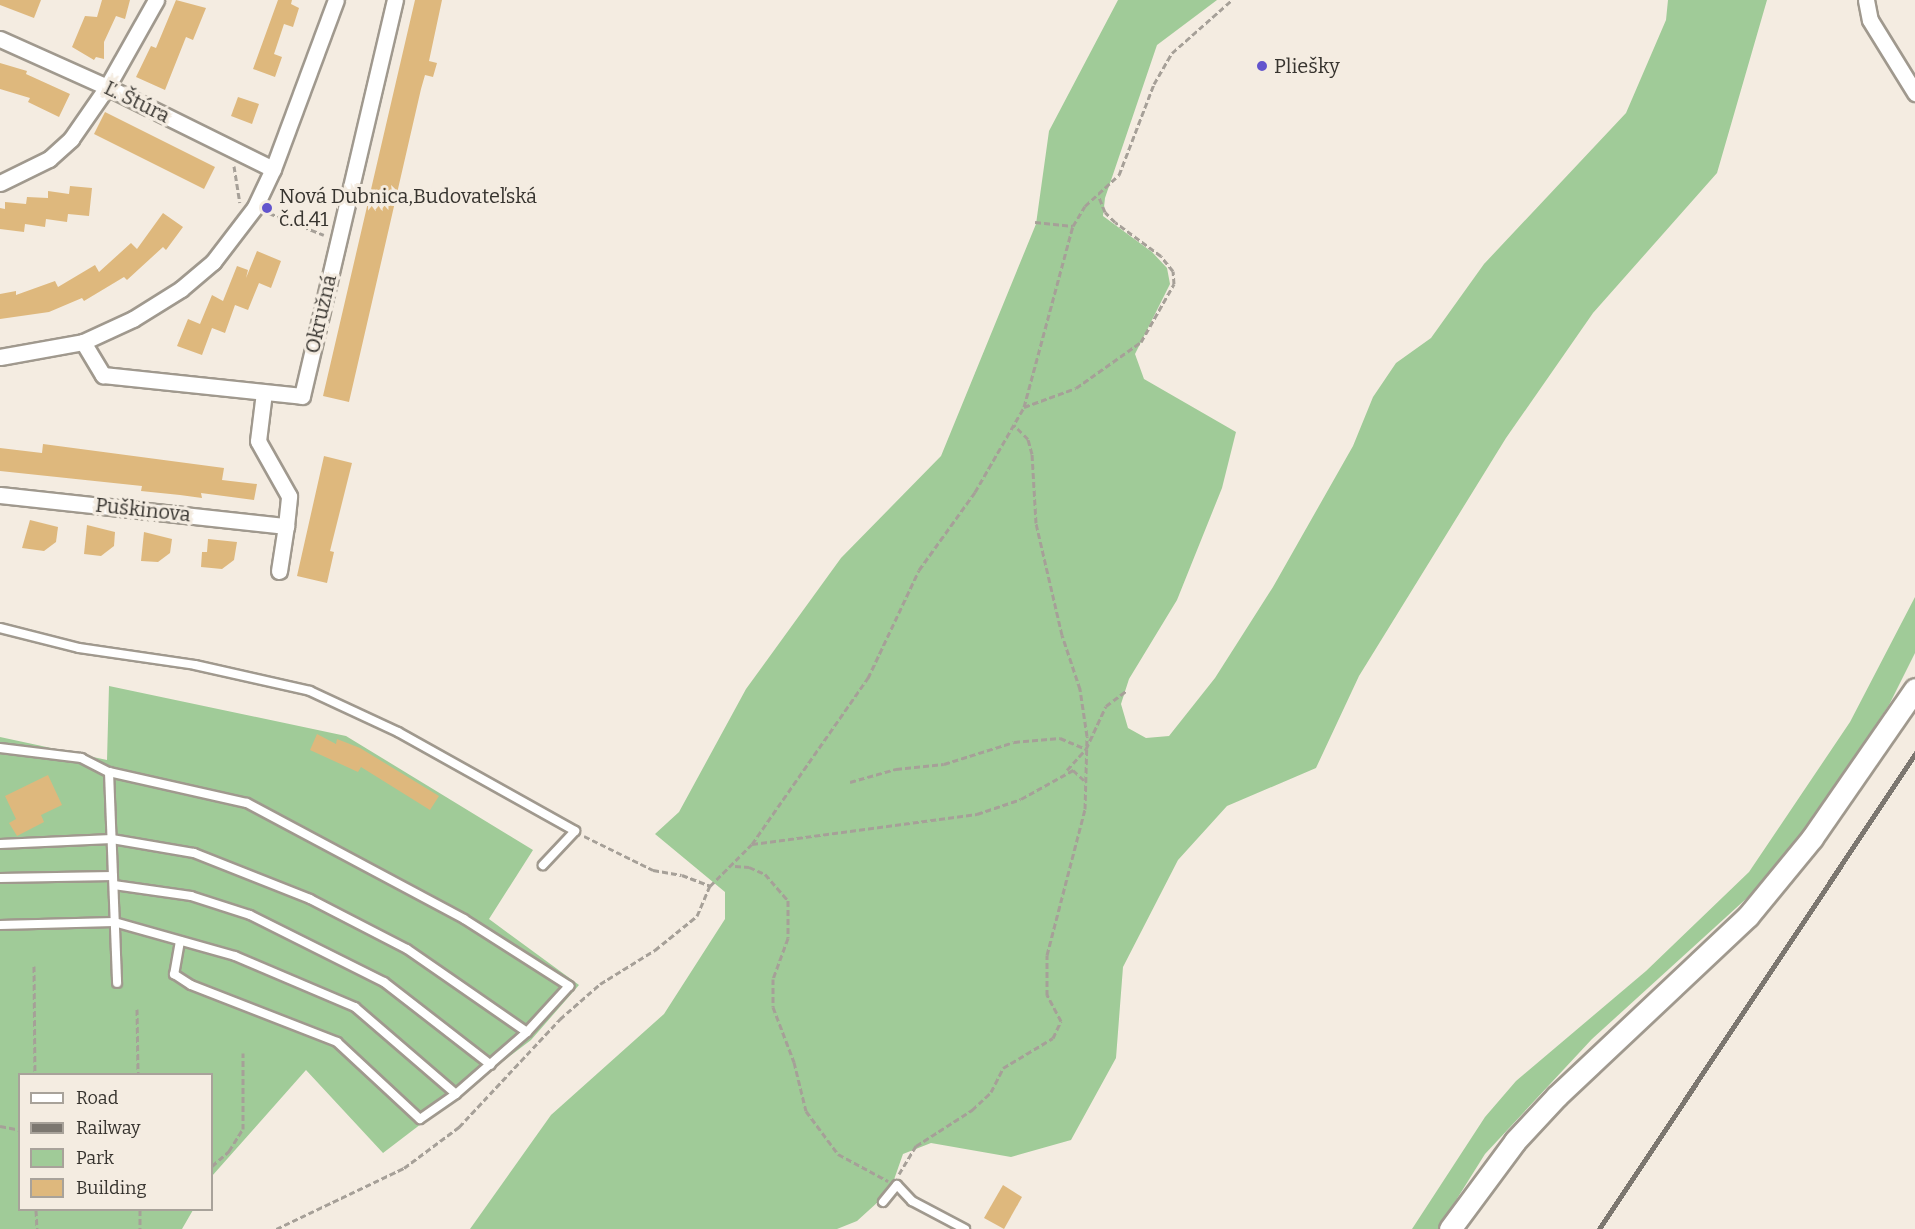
<!DOCTYPE html>
<meta charset="utf-8">
<style>
body{margin:0}
#map{position:relative;width:1915px;height:1229px;overflow:hidden;background:#f4ece1;font-family:Bitter,serif}
div>[style]{position:absolute}
[style*='--x']{left:calc(var(--x)*1px);top:calc(var(--y)*1px);width:calc(var(--w)*1px);rotate:calc(var(--a)*1deg)}
.green>*{inset:0;background:#a0cb98}
.building>*{inset:0;background:#deb87d}
.path>*{height:3px;margin-top:-1.5px;transform-origin:0;background:repeating-linear-gradient(90deg,#a6a098 0 6px,transparent 0 9px)}
.roads{filter:drop-shadow(2px 0 #a0998e) drop-shadow(-2px 0 #a0998e) drop-shadow(0 2px #a0998e) drop-shadow(0 -2px #a0998e)}
.service>*{height:8px;margin:-4px;padding:0 4px;transform-origin:4px;border-radius:4px;background:#fff}
.minor>*{height:15px;margin:-7.5px;padding:0 7.5px;transform-origin:7.5px;border-radius:7.5px;background:#fff}
.secondary>*{height:21px;margin:-10.5px;padding:0 10.5px;transform-origin:10.5px;border-radius:10.5px;background:#fff}
.rail>*{height:4.5px;margin:-2.25px;padding:0 2.25px;transform-origin:2.25px;border-radius:2.25px;background:#7c7770}
.dots>*{width:16px;height:16px;translate:-50% -50%;box-sizing:border-box;border:3px solid #f4ece1;border-radius:50%}
span{translate:-50% -50%;white-space:nowrap;text-align:center;line-height:1.15;-webkit-text-stroke:6px #f4ece1;paint-order:stroke}
.poi-label{font-size:20px;color:#37342f}
.left{translate:0 -50%;text-align:left}
.street-label{font-size:20px;color:#37342f}
.legend{position:absolute;left:18px;top:1073px;width:195px;height:138px;box-sizing:border-box;background:#f4ece1;border:2px solid #a8a29a;margin:0;padding:8px 10px;list-style:none;font-size:18px;color:#37342f}
.legend li{display:flex;align-items:center;gap:12px;height:30px}
.legend b{width:30px;border:2px solid #a8a29a}
</style>
<div id="map">
<div class="green">
<div style="clip-path:polygon(1118px 0,1217px 0,1157px 45px,1105px 198px,1103px 216px,1152px 252px,1167px 268px,1170px 284px,1135px 354px,1144px 379px,1236px 432px,1222px 488px,1177px 600px,1129px 679px,1121px 704px,1128px 728px,1146px 738px,1169px 736px,1215px 678px,1273px 587px,1353px 446px,1373px 397px,1396px 363px,1431px 338px,1484px 264px,1626px 113px,1666px 20px,1668px 0,1767px 0,1717px 173px,1593px 313px,1506px 438px,1359px 676px,1316px 768px,1227px 806px,1178px 860px,1123px 967px,1116px 1058px,1071px 1140px,1011px 1157px,931px 1143px,903px 1154px,890px 1191px,857px 1221px,837px 1229px,470px 1229px,551px 1115px,664px 1014px,725px 919px,725px 892px,655px 834px,679px 812px,746px 689px,841px 558px,941px 456px,1036px 224px,1049px 131px)"></div>
<div style="clip-path:polygon(1915px 597px,1915px 653px,1889px 705px,1806px 829px,1758px 888px,1592px 1039px,1485px 1154px,1438px 1229px,1412px 1229px,1485px 1117px,1516px 1081px,1646px 971px,1749px 872px,1850px 722px)"></div>
<div style="clip-path:polygon(109px 686px,346px 736px,533px 850px,489px 919px,579px 985px,531px 1040px,383px 1153px,306px 1070px,212px 1176px,212px 1074px,20px 1074px,20px 1210px,193px 1210px,182px 1229px,0 1229px,0 737px,107px 760px)"></div>
</div>
<div class="building">
<div style="clip-path:polygon(0 0,41px 0,34px 18px,0 5px)"></div>
<div style="clip-path:polygon(102px 0,130px 0,125px 19px,116px 16px,104px 42px,104px 59px,96px 57px,94px 60px,72px 47px,85px 16px,97px 17px)"></div>
<div style="clip-path:polygon(176px 0,206px 8px,193px 40px,186px 37px,165px 90px,136px 77px,151px 46px,156px 48px)"></div>
<div style="clip-path:polygon(278px 0,292px 0,291px 4px,299px 8px,293px 27px,284px 24px,274px 54px,282px 57px,275px 77px,253px 69px)"></div>
<div style="clip-path:polygon(415px 0,442px 0,429px 61px,437px 63px,433px 77px,425px 75px,421px 89px,349px 402px,323px 396px)"></div>
<div style="clip-path:polygon(0 63px,27px 71px,26px 74px,70px 94px,59px 117px,28px 102px,30px 98px,0 89px)"></div>
<div style="clip-path:polygon(238px 97px,259px 104px,252px 124px,231px 116px)"></div>
<div style="clip-path:polygon(105px 112px,215px 167px,204px 189px,94px 134px)"></div>
<div style="clip-path:polygon(70px 186px,92px 188px,89px 216px,68px 214px,67px 222px,46px 219px,45px 227px,25px 224px,24px 232px,0 229px,0 208px,5px 209px,5px 202px,26px 204px,27px 197px,48px 198px,48px 191px,69px 194px)"></div>
<div style="clip-path:polygon(163px 213px,183px 227px,166px 250px,163px 247px,127px 280px,124px 277px,84px 301px,82px 298px,49px 312px,0 319px,0 294px,16px 291px,16px 295px,55px 281px,58px 287px,95px 265px,99px 272px,131px 243px,137px 249px)"></div>
<div style="clip-path:polygon(257px 251px,281px 261px,271px 288px,259px 283px,248px 310px,235px 305px,225px 333px,212px 328px,202px 355px,177px 346px,188px 319px,200px 324px,212px 295px,223px 301px,237px 266px,248px 270px,246px 278px)"></div>
<div style="clip-path:polygon(43px 444px,224px 468px,222px 480px,257px 484px,254px 500px,201px 493px,202px 498px,180px 495px,141px 491px,142px 486px,0 471px,0 448px,42px 453px)"></div>
<div style="clip-path:polygon(324px 456px,352px 463px,330px 551px,334px 552px,327px 583px,297px 576px)"></div>
<div style="clip-path:polygon(30px 520px,58px 527px,56px 542px,44px 551px,22px 548px)"></div>
<div style="clip-path:polygon(87px 525px,115px 532px,114px 546px,101px 556px,84px 554px)"></div>
<div style="clip-path:polygon(144px 532px,172px 539px,170px 553px,158px 562px,141px 561px)"></div>
<div style="clip-path:polygon(208px 539px,237px 542px,234px 560px,222px 569px,201px 567px,202px 552px,207px 552px)"></div>
<div style="clip-path:polygon(317px 734px,336px 744px,337px 739px,360px 748px,439px 796px,430px 810px,361px 767px,358px 772px,310px 750px)"></div>
<div style="clip-path:polygon(48px 775px,62px 805px,41px 815px,44px 822px,17px 836px,9px 823px,16px 819px,5px 796px)"></div>
<div style="clip-path:polygon(1003px 1185px,1022px 1197px,1004px 1229px,984px 1218px)"></div>
</div>
<div class="path">
<div style="--x:234;--y:166;--w:37;--a:81"></div>
<div style="--x:269;--y:213;--w:59;--a:21.8"></div>
<div style="--x:1035;--y:222;--w:38;--a:6"></div>
<div style="--x:1024;--y:407;--w:55;--a:-20.1"></div>
<div style="--x:1076;--y:388;--w:80;--a:-35.3"></div>
<div style="--x:1141;--y:342;--w:67;--a:-60.4"></div>
<div style="--x:1174;--y:284;--w:13;--a:-94"></div>
<div style="--x:1173;--y:271;--w:19;--a:-129"></div>
<div style="--x:1161;--y:256;--w:57;--a:-143.5"></div>
<div style="--x:1115;--y:222;--w:14;--a:-135"></div>
<div style="--x:1105;--y:212;--w:18;--a:-112"></div>
<div style="--x:1067;--y:770;--w:28;--a:-48"></div>
<div style="--x:1086;--y:749;--w:47;--a:-65.1"></div>
<div style="--x:1106;--y:706;--w:25;--a:-37"></div>
<div style="--x:850;--y:782;--w:48;--a:-15.8"></div>
<div style="--x:896;--y:769;--w:48;--a:-5.9"></div>
<div style="--x:944;--y:764;--w:73;--a:-17.4"></div>
<div style="--x:1014;--y:742;--w:46;--a:-5"></div>
<div style="--x:1060;--y:738;--w:28;--a:23"></div>
<div style="--x:584;--y:836;--w:77;--a:26.2"></div>
<div style="--x:653;--y:870;--w:29;--a:10"></div>
<div style="--x:682;--y:875;--w:30;--a:21"></div>
<div style="--x:752;--y:844;--w:227;--a:-7.6"></div>
<div style="--x:977;--y:814;--w:46;--a:-18.8"></div>
<div style="--x:1021;--y:799;--w:60;--a:-29.1"></div>
<div style="--x:1073;--y:770;--w:18;--a:43"></div>
<div style="--x:735;--y:866;--w:14;--a:4"></div>
<div style="--x:749;--y:867;--w:17;--a:24"></div>
<div style="--x:765;--y:874;--w:35;--a:49"></div>
<div style="--x:788;--y:900;--w:38;--a:90"></div>
<div style="--x:788;--y:938;--w:44;--a:110.1"></div>
<div style="--x:773;--y:979;--w:28;--a:90"></div>
<div style="--x:773;--y:1007;--w:59;--a:69.1"></div>
<div style="--x:794;--y:1062;--w:50;--a:76.2"></div>
<div style="--x:806;--y:1111;--w:54;--a:53.3"></div>
<div style="--x:838;--y:1154;--w:57;--a:28.4"></div>
<div style="--x:34;--y:966;--w:108;--a:89.5"></div>
<div style="--x:137;--y:1009;--w:65;--a:89.1"></div>
<div style="--x:0;--y:1126;--w:20;--a:11"></div>
<div style="--x:212;--y:1166;--w:23;--a:-41"></div>
<div style="--x:229;--y:1151;--w:26;--a:-58"></div>
<div style="--x:243;--y:1129;--w:76;--a:-90"></div>
<div style="--x:899;--y:1174;--w:33;--a:-59"></div>
<div style="--x:916;--y:1146;--w:67;--a:-32.7"></div>
<div style="--x:972;--y:1110;--w:26;--a:-43"></div>
<div style="--x:991;--y:1092;--w:27;--a:-63"></div>
<div style="--x:1003;--y:1068;--w:58;--a:-31"></div>
<div style="--x:1053;--y:1038;--w:19;--a:-65"></div>
<div style="--x:1061;--y:1021;--w:30;--a:-118"></div>
<div style="--x:1047;--y:995;--w:40;--a:-90"></div>
<div style="--x:1047;--y:955;--w:151;--a:-75.4"></div>
<div style="--x:1085;--y:809;--w:73;--a:-88.4"></div>
<div style="--x:1087;--y:736;--w:48;--a:-98.5"></div>
<div style="--x:1080;--y:689;--w:57;--a:-108.4"></div>
<div style="--x:1062;--y:635;--w:115;--a:-103.1"></div>
<div style="--x:1036;--y:523;--w:69;--a:-93.3"></div>
<div style="--x:1032;--y:454;--w:16;--a:-105"></div>
<div style="--x:1028;--y:439;--w:20;--a:-135"></div>
<div style="--x:36;--y:1210;--w:19;--a:87"></div>
<div style="--x:140;--y:1210;--w:19;--a:90"></div>
<div style="--x:276;--y:1229;--w:142;--a:-25.5"></div>
<div style="--x:404;--y:1168;--w:69;--a:-36.7"></div>
<div style="--x:459;--y:1127;--w:148;--a:-46.9"></div>
<div style="--x:560;--y:1019;--w:53;--a:-41.2"></div>
<div style="--x:600;--y:984;--w:65;--a:-31.7"></div>
<div style="--x:655;--y:950;--w:54;--a:-39"></div>
<div style="--x:697;--y:916;--w:33;--a:-67"></div>
<div style="--x:710;--y:886;--w:59;--a:-45"></div>
<div style="--x:752;--y:844;--w:203;--a:-55.1"></div>
<div style="--x:868;--y:678;--w:119;--a:-64.7"></div>
<div style="--x:919;--y:570;--w:96;--a:-54.3"></div>
<div style="--x:975;--y:492;--w:98;--a:-60"></div>
<div style="--x:1024;--y:407;--w:188;--a:-74.9"></div>
<div style="--x:1073;--y:226;--w:23;--a:-59"></div>
<div style="--x:1085;--y:206;--w:46;--a:-42.4"></div>
<div style="--x:1119;--y:175;--w:97;--a:-69"></div>
<div style="--x:1154;--y:84;--w:36;--a:-60"></div>
<div style="--x:1172;--y:53;--w:80;--a:-41.5"></div>
</div>
<div class="roads">
<div class="service">
<div style="--x:0;--y:628;--w:81;--a:14.2"></div>
<div style="--x:79;--y:648;--w:117;--a:8.3"></div>
<div style="--x:195;--y:665;--w:118;--a:12.7"></div>
<div style="--x:310;--y:691;--w:97;--a:25"></div>
<div style="--x:398;--y:732;--w:203;--a:29.2"></div>
<div style="--x:575;--y:831;--w:47;--a:133.3"></div>
<div style="--x:0;--y:748;--w:82;--a:7"></div>
<div style="--x:81;--y:758;--w:31;--a:27"></div>
<div style="--x:109;--y:772;--w:141;--a:12.7"></div>
<div style="--x:247;--y:803;--w:246;--a:28.1"></div>
<div style="--x:464;--y:919;--w:125;--a:32.5"></div>
<div style="--x:569;--y:986;--w:62;--a:132.4"></div>
<div style="--x:527;--y:1032;--w:94;--a:138.9"></div>
<div style="--x:456;--y:1094;--w:133;--a:-139.3"></div>
<div style="--x:355;--y:1007;--w:130;--a:-157"></div>
<div style="--x:235;--y:956;--w:126;--a:-164.3"></div>
<div style="--x:114;--y:922;--w:114;--a:178.5"></div>
<div style="--x:109;--y:772;--w:211;--a:87.8"></div>
<div style="--x:0;--y:844;--w:112;--a:-2.6"></div>
<div style="--x:112;--y:839;--w:83;--a:9.7"></div>
<div style="--x:194;--y:853;--w:125;--a:21.6"></div>
<div style="--x:310;--y:899;--w:109;--a:27.3"></div>
<div style="--x:407;--y:949;--w:146;--a:34.7"></div>
<div style="--x:0;--y:878;--w:113;--a:-1"></div>
<div style="--x:114;--y:885;--w:78;--a:8.1"></div>
<div style="--x:191;--y:896;--w:62;--a:17.9"></div>
<div style="--x:250;--y:915;--w:150;--a:26.6"></div>
<div style="--x:384;--y:982;--w:135;--a:37.8"></div>
<div style="--x:180;--y:941;--w:34;--a:100"></div>
<div style="--x:174;--y:974;--w:20;--a:33"></div>
<div style="--x:191;--y:985;--w:157;--a:21.3"></div>
<div style="--x:337;--y:1042;--w:113;--a:42.9"></div>
<div style="--x:420;--y:1119;--w:44;--a:-34.8"></div>
<div style="--x:883;--y:1202;--w:22;--a:-51"></div>
<div style="--x:897;--y:1185;--w:22;--a:47"></div>
<div style="--x:912;--y:1201;--w:60;--a:27.8"></div>
</div>
<div class="minor">
<div style="--x:1866;--y:0;--w:20;--a:79"></div>
<div style="--x:1870;--y:20;--w:86;--a:58.3"></div>
<div style="--x:0;--y:39;--w:117;--a:24.2"></div>
<div style="--x:107;--y:87;--w:185;--a:26.3"></div>
<div style="--x:0;--y:183;--w:55;--a:-26.1"></div>
<div style="--x:49;--y:159;--w:30;--a:-42"></div>
<div style="--x:71;--y:139;--w:63;--a:-55.3"></div>
<div style="--x:107;--y:87;--w:100;--a:-60.6"></div>
<div style="--x:83;--y:342;--w:39;--a:59"></div>
<div style="--x:103;--y:375;--w:200;--a:6"></div>
<div style="--x:302;--y:396;--w:407;--a:-76.8"></div>
<div style="--x:0;--y:357;--w:84;--a:-10.2"></div>
<div style="--x:83;--y:342;--w:55;--a:-24.7"></div>
<div style="--x:133;--y:319;--w:57;--a:-32"></div>
<div style="--x:181;--y:289;--w:42;--a:-40.2"></div>
<div style="--x:213;--y:262;--w:69;--a:-52.6"></div>
<div style="--x:255;--y:207;--w:42;--a:-64.7"></div>
<div style="--x:273;--y:169;--w:180;--a:-69.6"></div>
<div style="--x:0;--y:495;--w:288;--a:6.2"></div>
<div style="--x:286;--y:526;--w:30;--a:-84"></div>
<div style="--x:289;--y:496;--w:63;--a:-119.4"></div>
<div style="--x:258;--y:441;--w:49;--a:-83"></div>
<div style="--x:279;--y:571;--w:46;--a:-81.2"></div>
</div>
<div class="secondary">
<div style="--x:1450;--y:1229;--w:109;--a:-53.5"></div>
<div style="--x:1515;--y:1141;--w:62;--a:-47"></div>
<div style="--x:1557;--y:1096;--w:262;--a:-43.3"></div>
<div style="--x:1748;--y:916;--w:101;--a:-50.6"></div>
<div style="--x:1812;--y:838;--w:181;--a:-55.3"></div>
</div>
</div>
<div class="rail">
<div style="--x:1599;--y:1229;--w:571;--a:-56.37"></div>
</div>
<div class="dots">
<div style="left:1262px;top:66px;background:#6254cd"></div>
<div style="left:267px;top:208px;background:#6254cd"></div>
</div>
<div class="poi-label">
<span class="left" style="left:1274px;top:66px">Pliešky</span>
<span class="left" style="left:279px;top:208px">Nová Dubnica,Budovateľská<br>č.d.41</span>
</div>
<div class="street-label">
<span style="left:137px;top:102px;rotate:26deg">Ľ. Štúra</span>
<span style="left:321px;top:314px;rotate:-77deg">Okružná</span>
<span style="left:143px;top:510px;rotate:6deg">Puškinova</span>
</div>
<ul class="legend">
<li><b style="height:8px;background:#fff"></b>Road</li>
<li><b style="height:8px;background:#7c7770"></b>Railway</li>
<li><b style="height:16px;background:#a0cb98"></b>Park</li>
<li><b style="height:16px;background:#deb87d"></b>Building</li>
</ul>
</div>
